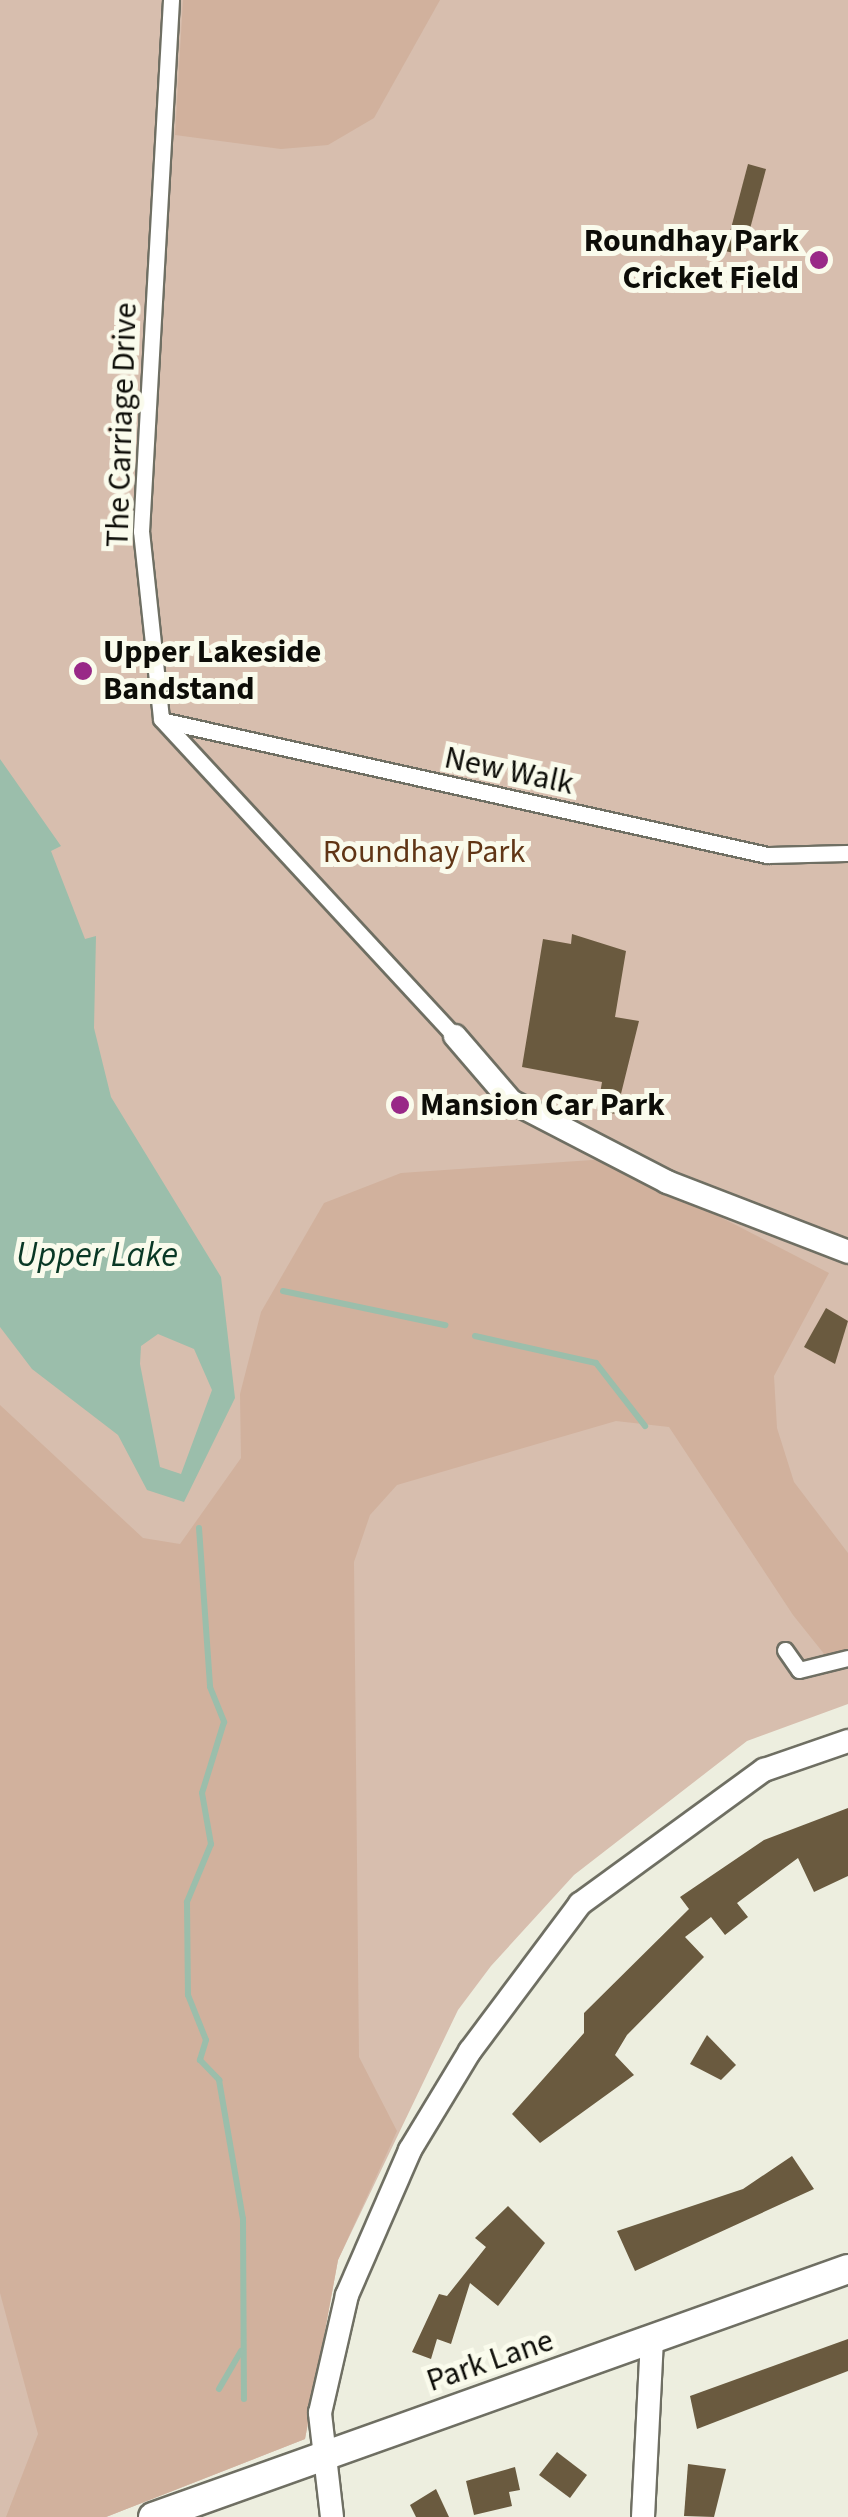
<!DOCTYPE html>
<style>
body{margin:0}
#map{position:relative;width:848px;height:2517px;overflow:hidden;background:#edeedf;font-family:"Source Sans 3",sans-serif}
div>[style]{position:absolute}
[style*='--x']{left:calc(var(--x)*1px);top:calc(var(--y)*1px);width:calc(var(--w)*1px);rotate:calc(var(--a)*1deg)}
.green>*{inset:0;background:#d7beae}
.forest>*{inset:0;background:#d1b19d}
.water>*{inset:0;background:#9bbeab}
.stream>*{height:6px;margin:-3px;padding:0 3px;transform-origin:3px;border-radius:3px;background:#9bbeab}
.building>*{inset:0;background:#6a5a3f}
.round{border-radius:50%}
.roads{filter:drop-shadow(2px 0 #6f6f63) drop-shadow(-2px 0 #6f6f63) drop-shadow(0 2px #6f6f63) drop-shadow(0 -2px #6f6f63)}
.pedestrian>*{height:15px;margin:-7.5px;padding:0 7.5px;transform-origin:7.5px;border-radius:7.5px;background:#fff}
.minor>*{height:22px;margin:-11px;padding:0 11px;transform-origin:11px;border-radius:11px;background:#fff}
.tertiary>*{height:28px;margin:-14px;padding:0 14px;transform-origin:14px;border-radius:14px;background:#fff}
.dots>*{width:28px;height:28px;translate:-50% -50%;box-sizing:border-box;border:5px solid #fafbec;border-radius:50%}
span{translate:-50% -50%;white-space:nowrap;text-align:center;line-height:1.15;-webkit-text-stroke:10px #fafbec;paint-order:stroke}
.poi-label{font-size:32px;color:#0d0d08;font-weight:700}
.right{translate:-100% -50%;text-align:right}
.left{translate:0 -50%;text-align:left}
.street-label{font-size:32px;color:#0d0d08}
.park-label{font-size:32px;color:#603515}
.water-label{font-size:35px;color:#093825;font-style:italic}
</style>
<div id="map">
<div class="green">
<div style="clip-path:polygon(0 0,848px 0,848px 1704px,747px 1741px,574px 1875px,491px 1966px,458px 2010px,338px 2260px,305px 2439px,106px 2517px,0 2517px)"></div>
</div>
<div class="forest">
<div style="clip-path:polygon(183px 0,440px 0,374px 118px,328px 145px,281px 149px,175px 135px)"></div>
<div style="clip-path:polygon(607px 1159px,829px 1273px,774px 1376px,777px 1428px,794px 1482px,848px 1553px,848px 1660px,833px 1665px,793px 1615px,669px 1427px,616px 1421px,397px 1485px,370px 1515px,354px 1562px,359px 2057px,397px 2131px,338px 2260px,305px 2439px,106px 2517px,6px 2517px,38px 2434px,0 2293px,0 1405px,143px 1538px,180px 1544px,241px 1458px,240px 1394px,261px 1312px,324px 1203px,401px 1173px)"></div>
</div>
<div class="water">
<div style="clip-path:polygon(evenodd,0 759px,61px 846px,51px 851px,85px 939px,96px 936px,94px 1028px,111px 1097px,221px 1277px,235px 1398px,184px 1502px,147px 1490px,118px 1435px,32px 1369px,0 1327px,0 759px,158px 1334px,194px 1349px,212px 1390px,181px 1474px,160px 1467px,140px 1364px,141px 1346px,158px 1334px)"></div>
</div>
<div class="stream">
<div style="--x:283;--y:1291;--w:166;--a:11.9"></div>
<div style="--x:475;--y:1336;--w:124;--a:12.6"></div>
<div style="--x:596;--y:1363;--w:80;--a:52.1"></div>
<div style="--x:199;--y:1528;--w:159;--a:86"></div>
<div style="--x:210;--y:1687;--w:38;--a:68"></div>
<div style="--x:224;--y:1722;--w:74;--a:107.2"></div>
<div style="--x:202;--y:1793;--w:52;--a:80"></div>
<div style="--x:211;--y:1844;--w:63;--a:112.5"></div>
<div style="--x:187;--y:1902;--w:93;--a:89.4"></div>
<div style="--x:188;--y:1995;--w:48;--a:68.2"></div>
<div style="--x:206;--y:2040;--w:21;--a:107"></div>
<div style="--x:200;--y:2060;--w:28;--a:46"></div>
<div style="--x:219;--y:2080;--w:141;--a:80.2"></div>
<div style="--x:243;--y:2219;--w:180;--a:89.7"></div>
<div style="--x:219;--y:2389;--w:44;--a:-59.9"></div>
</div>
<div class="building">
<div style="clip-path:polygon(748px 164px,766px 169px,743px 255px,725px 251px)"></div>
<div class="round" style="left:70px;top:658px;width:26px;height:26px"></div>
<div style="clip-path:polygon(572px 934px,626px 951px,615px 1017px,639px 1021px,616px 1114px,597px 1111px,602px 1082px,522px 1067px,543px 939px,571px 944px)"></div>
<div style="clip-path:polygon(826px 1308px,848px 1321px,835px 1364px,804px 1347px)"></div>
<div style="clip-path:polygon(848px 1808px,848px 1876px,814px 1892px,798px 1858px,737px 1903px,748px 1917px,725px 1935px,711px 1917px,685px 1937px,704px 1957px,627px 2035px,615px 2055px,634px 2075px,540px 2143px,512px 2114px,584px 2033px,584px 2013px,689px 1909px,680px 1897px,764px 1840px)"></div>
<div style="clip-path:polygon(707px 2035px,736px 2065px,721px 2080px,690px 2064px)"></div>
<div style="clip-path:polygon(792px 2156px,814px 2189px,635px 2271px,617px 2231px,743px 2189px)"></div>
<div style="clip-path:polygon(508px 2206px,545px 2243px,498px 2306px,470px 2283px,451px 2344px,437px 2339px,431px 2359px,412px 2352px,439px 2294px,447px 2296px,486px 2247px,475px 2238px)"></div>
<div style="clip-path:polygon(848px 2339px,848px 2371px,697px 2429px,690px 2396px)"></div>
<div style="clip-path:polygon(557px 2452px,587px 2475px,570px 2498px,539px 2475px)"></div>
<div style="clip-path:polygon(688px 2464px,726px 2469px,714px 2517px,684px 2516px)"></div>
<div style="clip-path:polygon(515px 2467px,520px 2490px,509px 2492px,512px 2506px,474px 2515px,466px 2481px)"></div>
<div style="clip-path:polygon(436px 2489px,449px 2517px,416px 2517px,410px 2505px)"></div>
</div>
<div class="roads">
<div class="pedestrian">
<div style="--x:171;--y:0;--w:532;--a:93.23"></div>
<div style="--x:141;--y:531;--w:189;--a:83.9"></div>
<div style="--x:161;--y:719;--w:432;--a:47.2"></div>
<div style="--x:165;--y:721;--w:617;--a:12.55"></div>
<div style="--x:767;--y:855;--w:81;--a:-1.4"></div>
<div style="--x:785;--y:1650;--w:24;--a:55"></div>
<div style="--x:799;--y:1670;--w:50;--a:-13.8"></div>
</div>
<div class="minor">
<div style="--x:455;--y:1036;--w:86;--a:49.3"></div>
<div style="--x:511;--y:1101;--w:176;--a:27.4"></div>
<div style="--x:667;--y:1182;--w:194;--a:21.1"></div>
<div style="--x:332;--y:2517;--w:105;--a:-96.6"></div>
<div style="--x:320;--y:2413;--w:121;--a:-77.1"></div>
<div style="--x:347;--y:2295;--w:158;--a:-66.5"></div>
<div style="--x:410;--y:2150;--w:116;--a:-58.8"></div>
<div style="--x:470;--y:2051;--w:184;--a:-53.2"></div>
<div style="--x:580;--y:1904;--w:228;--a:-36.1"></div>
<div style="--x:764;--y:1770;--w:89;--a:-19"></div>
<div style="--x:643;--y:2517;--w:175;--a:-87.1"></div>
</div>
<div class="tertiary">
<div style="--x:153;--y:2517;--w:738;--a:-19.64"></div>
</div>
</div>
<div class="dots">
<div style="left:819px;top:260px;background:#992987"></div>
<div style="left:83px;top:671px;background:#992987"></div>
<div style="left:400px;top:1105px;background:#992987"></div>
</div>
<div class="poi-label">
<span class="right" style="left:799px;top:260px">Roundhay Park<br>Cricket Field</span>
<span class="left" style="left:103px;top:671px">Upper Lakeside<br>Bandstand</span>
<span class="left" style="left:420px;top:1105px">Mansion Car Park</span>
</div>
<div class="street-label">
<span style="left:122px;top:425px;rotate:-88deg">The Carriage Drive</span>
<span style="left:509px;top:771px;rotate:12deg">New Walk</span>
<span style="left:490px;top:2361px;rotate:-19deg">Park Lane</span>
</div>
<div class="park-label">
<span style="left:424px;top:852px">Roundhay Park</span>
</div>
<div class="water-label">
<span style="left:97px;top:1255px">Upper Lake</span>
</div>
</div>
